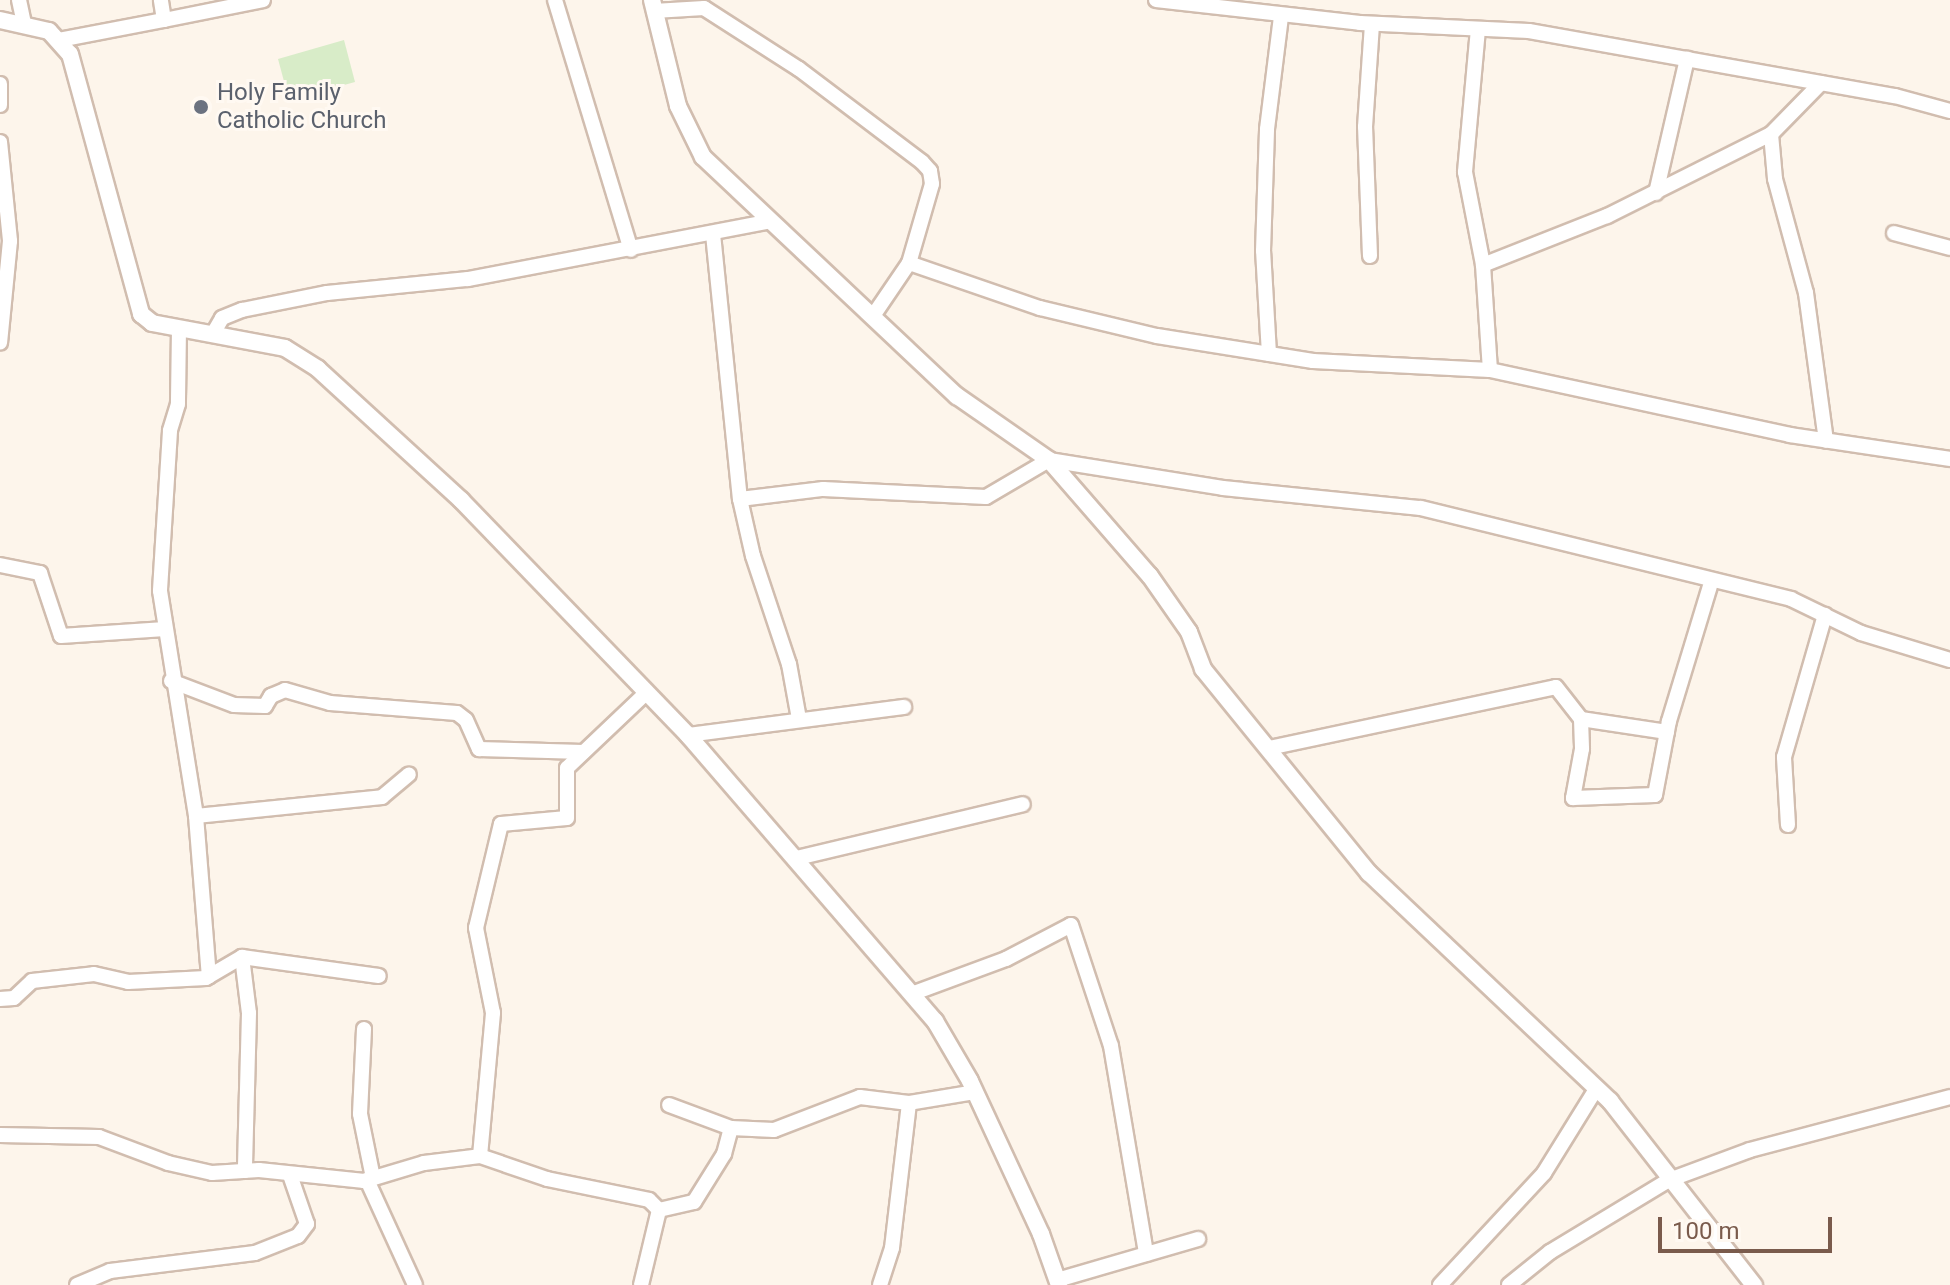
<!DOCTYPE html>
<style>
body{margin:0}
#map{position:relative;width:1950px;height:1285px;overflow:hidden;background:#fdf5eb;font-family:Roboto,sans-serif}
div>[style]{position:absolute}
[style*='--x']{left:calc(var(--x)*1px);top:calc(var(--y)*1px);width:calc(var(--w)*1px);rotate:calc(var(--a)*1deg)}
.green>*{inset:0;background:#d8ecc8}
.roads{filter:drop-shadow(2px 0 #d1bdaf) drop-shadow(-2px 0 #d1bdaf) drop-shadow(0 2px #d1bdaf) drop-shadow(0 -2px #d1bdaf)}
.minor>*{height:14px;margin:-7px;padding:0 7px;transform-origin:7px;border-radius:7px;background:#fff}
.tertiary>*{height:16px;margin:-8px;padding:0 8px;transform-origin:8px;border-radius:8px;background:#fff}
.dots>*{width:22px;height:22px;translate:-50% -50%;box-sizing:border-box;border:4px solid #fff9f2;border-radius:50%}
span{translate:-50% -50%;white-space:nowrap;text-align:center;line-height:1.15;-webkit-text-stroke:6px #fff9f2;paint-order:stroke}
.worship-label{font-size:24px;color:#5b616d}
.left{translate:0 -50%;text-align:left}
.scale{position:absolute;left:1658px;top:1217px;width:174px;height:36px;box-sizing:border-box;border:4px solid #7a5b4c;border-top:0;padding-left:10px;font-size:24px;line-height:28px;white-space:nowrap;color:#7a5b4c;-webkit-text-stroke:6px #fff9f2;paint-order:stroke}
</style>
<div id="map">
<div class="green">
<div style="clip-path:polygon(344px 40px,355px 82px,289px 100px,278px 59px)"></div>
</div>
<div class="roads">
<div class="minor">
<div style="--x:19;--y:0;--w:24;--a:78"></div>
<div style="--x:555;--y:0;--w:261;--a:73.1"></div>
<div style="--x:1156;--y:0;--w:205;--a:6.4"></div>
<div style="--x:1360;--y:23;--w:169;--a:2.7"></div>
<div style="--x:1529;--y:31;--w:372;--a:10.1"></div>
<div style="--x:1895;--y:96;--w:57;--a:15.3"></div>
<div style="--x:654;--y:11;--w:50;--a:-3.4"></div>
<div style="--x:704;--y:8;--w:113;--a:32.7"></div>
<div style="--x:799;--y:69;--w:154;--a:37.1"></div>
<div style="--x:922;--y:162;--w:12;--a:48"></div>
<div style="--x:930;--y:171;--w:13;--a:81"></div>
<div style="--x:932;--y:184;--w:82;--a:106.2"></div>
<div style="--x:164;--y:20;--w:101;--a:-11.4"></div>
<div style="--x:1478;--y:29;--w:144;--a:95.2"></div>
<div style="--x:1465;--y:172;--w:95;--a:79"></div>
<div style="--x:1483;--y:265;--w:105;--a:86.2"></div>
<div style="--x:59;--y:40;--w:107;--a:-10.8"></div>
<div style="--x:164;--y:20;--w:20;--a:-99"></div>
<div style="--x:1821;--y:83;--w:71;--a:134.4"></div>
<div style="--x:1771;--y:134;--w:45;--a:84.9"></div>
<div style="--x:1775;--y:179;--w:118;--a:74.8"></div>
<div style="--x:1806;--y:293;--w:149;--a:82.3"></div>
<div style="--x:0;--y:84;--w:21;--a:90"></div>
<div style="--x:0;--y:142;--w:100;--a:84.2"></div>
<div style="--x:10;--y:241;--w:102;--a:95.6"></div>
<div style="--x:1656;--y:193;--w:138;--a:-77"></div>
<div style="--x:1894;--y:233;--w:58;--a:15"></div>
<div style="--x:713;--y:234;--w:266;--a:84.2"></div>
<div style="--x:740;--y:499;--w:58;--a:77.2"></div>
<div style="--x:753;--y:556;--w:114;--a:71.6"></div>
<div style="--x:789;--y:664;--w:56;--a:79.7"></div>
<div style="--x:1370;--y:256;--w:129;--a:-92.2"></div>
<div style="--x:1365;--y:127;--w:103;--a:-86.1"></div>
<div style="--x:1483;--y:265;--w:133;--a:-21.6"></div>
<div style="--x:1607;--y:216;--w:183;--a:-26.6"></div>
<div style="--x:875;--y:313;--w:60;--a:-55.8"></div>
<div style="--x:909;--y:263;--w:139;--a:19"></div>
<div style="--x:1040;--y:308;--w:120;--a:13.5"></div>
<div style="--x:1157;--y:336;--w:158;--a:9.1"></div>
<div style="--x:1313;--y:361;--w:177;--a:2.9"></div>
<div style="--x:1490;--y:370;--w:307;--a:12.2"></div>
<div style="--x:1790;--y:435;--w:162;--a:8.5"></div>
<div style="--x:179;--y:328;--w:76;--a:90.8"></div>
<div style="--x:178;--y:404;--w:28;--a:107"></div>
<div style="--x:170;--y:431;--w:160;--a:93.6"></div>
<div style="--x:160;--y:591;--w:228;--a:80.9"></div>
<div style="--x:196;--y:816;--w:161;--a:85.4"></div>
<div style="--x:214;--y:332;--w:16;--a:-60"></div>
<div style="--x:222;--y:318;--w:22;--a:-22"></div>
<div style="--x:242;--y:310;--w:87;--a:-11.3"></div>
<div style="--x:327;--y:293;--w:142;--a:-5.7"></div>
<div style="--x:468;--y:279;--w:304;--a:-10.8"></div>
<div style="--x:1269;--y:354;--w:103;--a:-93.3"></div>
<div style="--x:1263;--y:251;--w:122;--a:-88.1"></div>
<div style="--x:1267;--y:129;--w:114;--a:-82.9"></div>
<div style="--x:740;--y:499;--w:84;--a:-6.9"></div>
<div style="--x:823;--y:489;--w:163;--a:2.8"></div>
<div style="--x:986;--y:497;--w:73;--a:-30.4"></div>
<div style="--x:1049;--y:460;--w:176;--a:9.1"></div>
<div style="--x:1223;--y:488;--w:199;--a:5.8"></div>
<div style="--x:1421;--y:508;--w:381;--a:13.8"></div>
<div style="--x:1791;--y:599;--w:78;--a:25.9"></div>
<div style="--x:1861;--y:633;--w:93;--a:16.9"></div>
<div style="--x:0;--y:565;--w:41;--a:11.3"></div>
<div style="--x:40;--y:573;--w:66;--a:71.6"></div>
<div style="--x:61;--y:636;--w:104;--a:-3.9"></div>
<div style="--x:171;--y:681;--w:67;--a:20.9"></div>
<div style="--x:234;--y:705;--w:31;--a:2"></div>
<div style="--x:265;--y:706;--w:12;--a:-59"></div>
<div style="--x:271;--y:696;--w:15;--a:-23"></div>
<div style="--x:285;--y:690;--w:47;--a:16.1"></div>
<div style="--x:330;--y:703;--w:127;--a:4.5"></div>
<div style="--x:457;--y:713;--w:11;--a:38"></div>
<div style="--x:466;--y:720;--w:32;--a:66"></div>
<div style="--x:479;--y:749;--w:104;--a:1.7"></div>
<div style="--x:1581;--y:719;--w:87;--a:8.6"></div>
<div style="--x:688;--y:735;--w:218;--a:-7.4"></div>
<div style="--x:1269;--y:748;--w:293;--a:-12"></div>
<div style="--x:1556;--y:687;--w:41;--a:52"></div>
<div style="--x:1581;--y:719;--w:30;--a:88"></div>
<div style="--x:1582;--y:749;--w:50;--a:100.4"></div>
<div style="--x:1573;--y:798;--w:82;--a:-2.1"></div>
<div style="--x:1655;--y:795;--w:75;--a:-79.3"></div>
<div style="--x:1669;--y:721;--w:144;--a:-73.1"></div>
<div style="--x:196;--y:816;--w:187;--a:-5.8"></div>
<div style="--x:382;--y:797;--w:35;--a:-40"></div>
<div style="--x:1788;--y:825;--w:68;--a:-93.4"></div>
<div style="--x:1784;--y:757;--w:148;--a:-73.9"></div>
<div style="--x:797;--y:858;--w:232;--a:-13.4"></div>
<div style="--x:242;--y:957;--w:56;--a:82.9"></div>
<div style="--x:249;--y:1013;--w:158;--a:91.5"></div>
<div style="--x:914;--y:993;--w:98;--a:-20.3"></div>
<div style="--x:1006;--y:959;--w:73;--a:-27.6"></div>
<div style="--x:1071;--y:925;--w:127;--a:71.7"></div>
<div style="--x:1111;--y:1046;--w:211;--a:80.4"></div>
<div style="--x:0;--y:999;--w:14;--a:-4"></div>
<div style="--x:14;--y:998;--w:25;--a:-43"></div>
<div style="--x:32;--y:981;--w:62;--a:-6.4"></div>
<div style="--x:94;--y:974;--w:35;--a:13"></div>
<div style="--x:128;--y:982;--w:78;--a:-2.9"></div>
<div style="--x:206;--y:978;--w:42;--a:-30.3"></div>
<div style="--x:242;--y:957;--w:138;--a:7.9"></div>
<div style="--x:364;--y:1029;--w:85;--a:92.7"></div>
<div style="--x:360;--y:1114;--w:65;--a:78.5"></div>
<div style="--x:731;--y:1128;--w:43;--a:2.7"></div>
<div style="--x:774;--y:1130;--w:92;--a:-21"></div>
<div style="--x:860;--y:1097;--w:49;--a:7"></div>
<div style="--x:0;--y:1135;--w:99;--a:1.2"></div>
<div style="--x:99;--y:1137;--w:74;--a:20.6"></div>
<div style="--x:168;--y:1163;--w:45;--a:12.8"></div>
<div style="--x:212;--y:1173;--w:47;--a:-3.7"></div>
<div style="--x:259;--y:1170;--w:106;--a:6"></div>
<div style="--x:364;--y:1181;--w:63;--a:-16.7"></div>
<div style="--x:424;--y:1163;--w:56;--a:-7.1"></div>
<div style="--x:480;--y:1156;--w:71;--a:18.9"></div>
<div style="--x:547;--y:1179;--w:104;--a:11.6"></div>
<div style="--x:649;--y:1200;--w:14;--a:45"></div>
<div style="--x:659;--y:1210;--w:77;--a:103.5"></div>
<div style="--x:480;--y:1156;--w:144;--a:-84.8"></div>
<div style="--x:493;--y:1013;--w:87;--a:-101.3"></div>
<div style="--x:476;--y:928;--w:107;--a:-76.5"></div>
<div style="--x:501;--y:824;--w:66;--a:-5.2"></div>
<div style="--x:567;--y:818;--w:50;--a:-90"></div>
<div style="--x:567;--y:768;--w:110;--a:-43.5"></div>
<div style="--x:367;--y:1180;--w:115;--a:65.4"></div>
<div style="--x:659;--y:1210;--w:36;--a:-13"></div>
<div style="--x:694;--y:1202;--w:57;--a:-58"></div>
<div style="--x:724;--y:1154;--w:27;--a:-75"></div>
<div style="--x:731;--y:1128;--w:66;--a:-159.6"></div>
<div style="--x:1057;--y:1280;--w:147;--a:-16.2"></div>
<div style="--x:77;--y:1285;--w:36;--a:-23"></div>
<div style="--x:110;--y:1271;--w:146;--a:-7.1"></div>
<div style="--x:255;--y:1253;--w:46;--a:-21.6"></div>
<div style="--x:298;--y:1236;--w:15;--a:-53"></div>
<div style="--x:307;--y:1224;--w:52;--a:-109.1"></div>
<div style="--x:880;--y:1285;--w:39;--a:-72"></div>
<div style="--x:892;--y:1248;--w:146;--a:-83.3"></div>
<div style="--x:909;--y:1103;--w:67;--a:-9.5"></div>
<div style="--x:1440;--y:1285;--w:153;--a:-47.1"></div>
<div style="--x:1544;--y:1173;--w:99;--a:-58.2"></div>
<div style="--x:1509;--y:1285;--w:53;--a:-38.8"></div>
<div style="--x:1550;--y:1252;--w:139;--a:-31.2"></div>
<div style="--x:1669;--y:1180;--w:86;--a:-20.3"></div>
<div style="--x:1750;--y:1150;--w:207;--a:-14.8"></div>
</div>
<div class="tertiary">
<div style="--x:652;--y:0;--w:109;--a:76.2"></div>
<div style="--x:678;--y:106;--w:57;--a:63.9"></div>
<div style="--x:703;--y:157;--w:349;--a:43.3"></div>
<div style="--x:957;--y:396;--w:112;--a:34.8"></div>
<div style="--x:1049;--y:460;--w:154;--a:49"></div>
<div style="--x:1150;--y:576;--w:68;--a:55.1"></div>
<div style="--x:1189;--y:632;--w:40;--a:69"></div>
<div style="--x:1203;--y:669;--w:263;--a:50.9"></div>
<div style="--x:1369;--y:873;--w:332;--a:43.4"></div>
<div style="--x:1610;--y:1101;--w:234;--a:52"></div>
<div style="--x:0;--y:20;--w:50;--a:12.7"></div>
<div style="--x:49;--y:31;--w:31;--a:48"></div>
<div style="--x:70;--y:54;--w:270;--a:74.7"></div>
<div style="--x:141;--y:314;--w:14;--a:39"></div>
<div style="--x:152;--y:323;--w:135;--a:10.6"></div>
<div style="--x:285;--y:348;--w:39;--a:32"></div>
<div style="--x:318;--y:369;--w:194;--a:42.5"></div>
<div style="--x:461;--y:500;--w:327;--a:46"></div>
<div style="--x:688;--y:735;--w:378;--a:49.2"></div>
<div style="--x:935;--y:1021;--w:69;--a:59.7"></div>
<div style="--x:970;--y:1081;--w:169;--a:65.1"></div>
<div style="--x:1041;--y:1234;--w:54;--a:70.6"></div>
</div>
</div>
<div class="dots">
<div style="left:201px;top:107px;background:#6b7280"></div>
</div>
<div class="worship-label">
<span class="left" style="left:217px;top:107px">Holy Family<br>Catholic Church</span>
</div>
<div class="scale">100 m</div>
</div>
